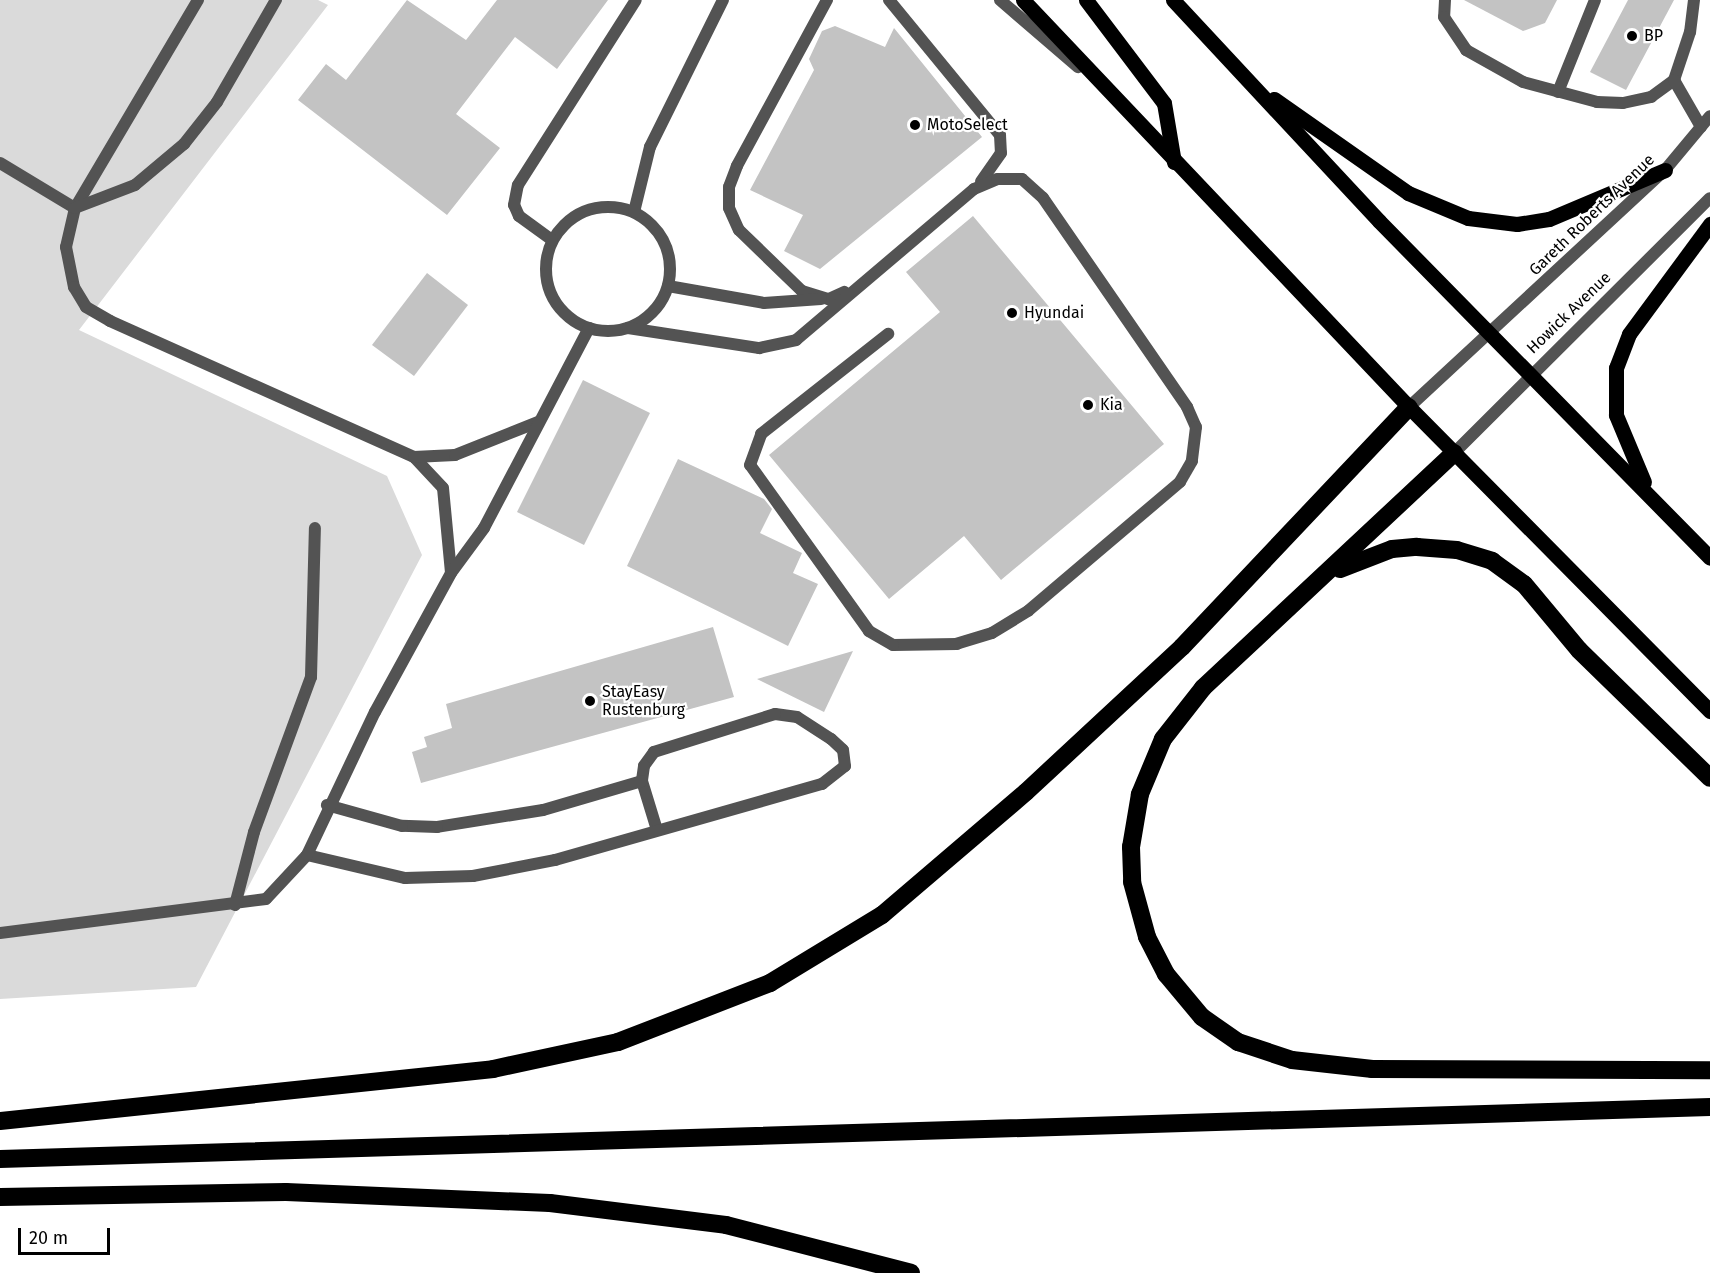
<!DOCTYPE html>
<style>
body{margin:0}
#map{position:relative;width:1710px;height:1273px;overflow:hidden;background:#fff;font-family:"Fira Sans",sans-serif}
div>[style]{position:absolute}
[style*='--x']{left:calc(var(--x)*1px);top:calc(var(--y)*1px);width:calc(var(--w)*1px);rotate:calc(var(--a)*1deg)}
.green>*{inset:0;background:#dadada}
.building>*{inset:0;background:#c3c3c3}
.lane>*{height:12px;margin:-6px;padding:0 6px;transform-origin:6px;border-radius:6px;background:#535353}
.lane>.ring{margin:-6px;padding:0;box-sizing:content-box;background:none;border:12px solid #535353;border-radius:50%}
.street>*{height:12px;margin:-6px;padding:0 6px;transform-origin:6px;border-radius:6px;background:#535353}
.primary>*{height:15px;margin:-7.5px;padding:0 7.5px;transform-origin:7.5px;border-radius:7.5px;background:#000}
.highway>*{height:18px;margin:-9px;padding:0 9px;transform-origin:9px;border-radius:9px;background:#000}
.dots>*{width:16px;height:16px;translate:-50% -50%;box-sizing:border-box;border:3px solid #fff;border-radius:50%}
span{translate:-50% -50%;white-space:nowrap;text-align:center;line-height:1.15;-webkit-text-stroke:4.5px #fff;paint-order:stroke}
.poi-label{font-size:16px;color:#000}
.left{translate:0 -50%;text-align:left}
.street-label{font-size:16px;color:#000}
.scale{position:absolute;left:18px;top:1228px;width:92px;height:27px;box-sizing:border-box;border:3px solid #000;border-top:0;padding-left:8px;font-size:18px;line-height:21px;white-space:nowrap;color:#000;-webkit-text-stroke:4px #fff;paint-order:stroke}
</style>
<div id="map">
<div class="green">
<div style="clip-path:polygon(0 0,318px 0,328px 5px,79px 330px,387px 476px,422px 555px,196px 987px,0 999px)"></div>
</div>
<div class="building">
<div style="clip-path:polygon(407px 0,466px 40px,497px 0,608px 0,557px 69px,515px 37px,456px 114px,500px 148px,447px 215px,298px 100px,326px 64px,346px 80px)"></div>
<div style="clip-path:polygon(1464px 0,1557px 0,1545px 23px,1523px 31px)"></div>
<div style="clip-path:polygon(1628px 0,1674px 0,1626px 90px,1590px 72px)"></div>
<div style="clip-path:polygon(835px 26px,885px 47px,894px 28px,982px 137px,820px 269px,784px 251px,803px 215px,750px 190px,814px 70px,809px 59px,822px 31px)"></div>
<div style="clip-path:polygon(973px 216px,1164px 444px,1001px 580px,964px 536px,889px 599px,769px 455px,940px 312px,906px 272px)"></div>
<div style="clip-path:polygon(427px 273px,468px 305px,414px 376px,372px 345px)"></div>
<div style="clip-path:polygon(583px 380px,650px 413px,584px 545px,517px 512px)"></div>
<div style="clip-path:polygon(678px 459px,764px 499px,772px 509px,760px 533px,802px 553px,793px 573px,818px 584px,788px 646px,627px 566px)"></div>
<div style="clip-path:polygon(713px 627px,734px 697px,421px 783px,412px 752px,427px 747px,424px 737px,452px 728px,446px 704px)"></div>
<div style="clip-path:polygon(853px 651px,824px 712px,757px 679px)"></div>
</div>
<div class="lane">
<div style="--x:198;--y:0;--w:242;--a:120.6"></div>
<div style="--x:75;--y:208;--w:40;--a:103"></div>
<div style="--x:66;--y:247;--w:41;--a:78.7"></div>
<div style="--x:74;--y:287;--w:23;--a:59"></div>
<div style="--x:86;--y:307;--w:28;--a:30"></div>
<div style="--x:110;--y:321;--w:333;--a:24.1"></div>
<div style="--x:414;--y:457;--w:42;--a:46.9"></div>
<div style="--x:443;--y:488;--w:85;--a:84.6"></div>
<div style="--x:827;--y:0;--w:189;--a:118.5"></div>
<div style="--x:737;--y:166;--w:22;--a:111"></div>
<div style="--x:729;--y:187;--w:21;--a:90"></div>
<div style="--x:729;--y:208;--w:24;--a:66"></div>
<div style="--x:739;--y:230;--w:88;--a:44.1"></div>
<div style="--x:802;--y:291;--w:28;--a:17"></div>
<div style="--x:829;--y:299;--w:17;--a:-25"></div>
<div style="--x:889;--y:0;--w:175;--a:50.6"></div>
<div style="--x:1000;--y:135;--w:18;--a:87"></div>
<div style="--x:1001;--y:153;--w:35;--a:125"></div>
<div style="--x:1000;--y:0;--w:103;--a:40.7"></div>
<div style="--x:1445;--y:0;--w:17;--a:93"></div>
<div style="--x:1444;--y:17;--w:40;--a:56"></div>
<div style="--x:1466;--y:50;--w:65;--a:29.3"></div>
<div style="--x:1523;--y:82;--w:77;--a:15.1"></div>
<div style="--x:1597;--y:102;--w:26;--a:2"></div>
<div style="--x:1623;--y:103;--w:29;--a:-12"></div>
<div style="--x:1651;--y:97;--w:29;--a:-36"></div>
<div style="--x:1694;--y:0;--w:32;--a:97"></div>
<div style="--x:1690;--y:32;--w:51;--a:108.4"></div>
<div style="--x:1674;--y:80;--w:54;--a:60.1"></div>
<div style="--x:1558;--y:92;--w:99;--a:-68.1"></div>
<div style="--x:0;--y:163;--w:87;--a:31"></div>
<div style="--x:75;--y:208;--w:64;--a:-21"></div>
<div style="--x:135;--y:185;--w:64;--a:-39.9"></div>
<div style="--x:184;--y:144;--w:53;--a:-51.8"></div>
<div style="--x:217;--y:102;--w:118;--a:-60"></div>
<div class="ring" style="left:546px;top:207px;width:112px;height:112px"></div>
<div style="--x:634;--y:212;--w:67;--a:-76.2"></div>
<div style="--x:650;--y:147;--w:164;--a:-63.6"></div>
<div style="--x:552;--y:240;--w:41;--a:-144"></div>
<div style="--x:519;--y:216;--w:12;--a:-114"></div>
<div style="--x:514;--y:205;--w:20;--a:-79"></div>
<div style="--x:518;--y:185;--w:219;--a:-57.5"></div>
<div style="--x:668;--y:286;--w:97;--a:10"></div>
<div style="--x:764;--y:303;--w:57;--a:-4"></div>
<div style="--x:628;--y:328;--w:133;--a:8.7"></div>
<div style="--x:759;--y:348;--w:38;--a:-12"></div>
<div style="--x:796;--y:340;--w:233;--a:-40.3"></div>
<div style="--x:974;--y:189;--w:25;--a:-23"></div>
<div style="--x:997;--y:179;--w:25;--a:0"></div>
<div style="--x:1022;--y:179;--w:28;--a:42"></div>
<div style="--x:1043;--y:198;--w:254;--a:55.4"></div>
<div style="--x:1187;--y:407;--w:22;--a:66"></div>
<div style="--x:1196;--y:427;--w:34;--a:97"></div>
<div style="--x:1192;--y:461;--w:24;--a:120"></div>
<div style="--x:1180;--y:482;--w:199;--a:139.7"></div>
<div style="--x:1028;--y:611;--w:42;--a:148.6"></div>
<div style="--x:992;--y:633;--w:37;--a:163"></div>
<div style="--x:957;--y:644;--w:64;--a:179.1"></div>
<div style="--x:893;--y:645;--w:28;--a:-150"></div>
<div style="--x:869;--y:631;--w:204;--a:-125.6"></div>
<div style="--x:750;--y:465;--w:33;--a:-70"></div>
<div style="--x:761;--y:434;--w:162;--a:-38.2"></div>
<div style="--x:414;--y:457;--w:41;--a:-2.8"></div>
<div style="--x:455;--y:455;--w:89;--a:-21.7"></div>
<div style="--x:642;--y:781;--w:51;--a:73"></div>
<div style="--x:307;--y:855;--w:101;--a:13.2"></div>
<div style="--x:405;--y:878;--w:68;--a:-1.7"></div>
<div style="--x:473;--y:876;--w:84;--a:-11"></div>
<div style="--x:555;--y:860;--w:278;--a:-15.9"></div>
<div style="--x:822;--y:784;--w:29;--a:-38"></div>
<div style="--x:845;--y:766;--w:16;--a:-97"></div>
<div style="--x:843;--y:750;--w:16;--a:-137"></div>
<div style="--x:831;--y:739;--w:40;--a:-147.1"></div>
<div style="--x:797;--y:717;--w:22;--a:-172"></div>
<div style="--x:775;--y:714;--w:127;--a:162.6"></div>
<div style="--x:654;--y:752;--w:17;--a:126"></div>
<div style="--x:644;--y:766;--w:15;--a:98"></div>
<div style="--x:642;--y:781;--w:103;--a:163.7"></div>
<div style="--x:543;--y:810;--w:107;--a:170.9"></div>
<div style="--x:437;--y:827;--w:35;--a:-178"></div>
<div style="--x:402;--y:826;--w:78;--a:-164.4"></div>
<div style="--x:235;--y:905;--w:75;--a:-75.4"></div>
<div style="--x:254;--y:832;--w:165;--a:-69.8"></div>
<div style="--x:311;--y:677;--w:149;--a:-88.5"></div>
<div style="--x:0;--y:933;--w:268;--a:-7.3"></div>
<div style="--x:266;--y:899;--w:60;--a:-47"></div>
<div style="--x:307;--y:855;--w:158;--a:-64.6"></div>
<div style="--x:375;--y:712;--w:158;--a:-61.3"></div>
<div style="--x:451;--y:573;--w:56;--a:-53.7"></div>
<div style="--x:484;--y:528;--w:226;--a:-62.3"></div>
</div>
<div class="street">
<div style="--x:1409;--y:407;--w:349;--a:-42.8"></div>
<div style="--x:1665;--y:170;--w:70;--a:-50.2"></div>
<div style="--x:1454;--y:453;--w:361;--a:-44.9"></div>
</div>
<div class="primary">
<div style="--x:1023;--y:0;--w:561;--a:46.52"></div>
<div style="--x:1409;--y:407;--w:428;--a:45.3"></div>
<div style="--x:1086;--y:0;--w:129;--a:52.9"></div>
<div style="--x:1164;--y:103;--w:60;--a:80.4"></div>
<div style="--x:1173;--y:0;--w:302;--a:47"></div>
<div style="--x:1379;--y:221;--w:472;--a:45.5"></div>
<div style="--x:1274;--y:99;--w:164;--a:35"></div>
<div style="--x:1408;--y:193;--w:65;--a:22.6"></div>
<div style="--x:1468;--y:218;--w:49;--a:7"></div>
<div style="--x:1517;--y:224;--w:32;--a:-9"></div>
<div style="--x:1549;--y:219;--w:126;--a:-22.9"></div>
<div style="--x:1644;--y:482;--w:73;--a:-112.7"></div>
<div style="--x:1616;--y:415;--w:47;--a:-90"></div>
<div style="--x:1616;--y:368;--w:36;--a:-69"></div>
<div style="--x:1629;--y:334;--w:137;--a:-53.6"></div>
</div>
<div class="highway">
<div style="--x:1454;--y:453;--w:344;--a:136.9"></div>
<div style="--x:1203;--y:688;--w:65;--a:128.1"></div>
<div style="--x:1163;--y:739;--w:60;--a:112.7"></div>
<div style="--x:1140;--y:794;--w:54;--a:99.6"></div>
<div style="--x:1131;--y:847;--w:35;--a:88"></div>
<div style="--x:1132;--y:882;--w:57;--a:74.7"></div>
<div style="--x:1147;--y:937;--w:42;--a:62.8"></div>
<div style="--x:1166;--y:974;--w:56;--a:50.1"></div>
<div style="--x:1202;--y:1017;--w:44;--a:34.8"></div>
<div style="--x:1238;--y:1042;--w:57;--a:18.4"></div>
<div style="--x:1292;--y:1060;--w:81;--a:6.4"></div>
<div style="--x:1372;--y:1069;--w:338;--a:0.2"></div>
<div style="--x:1340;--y:569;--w:56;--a:-21"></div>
<div style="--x:1392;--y:549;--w:25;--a:-5"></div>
<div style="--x:1417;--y:547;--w:40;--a:4.3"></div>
<div style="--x:1457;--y:550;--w:37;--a:17"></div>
<div style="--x:1492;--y:561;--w:39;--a:36"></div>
<div style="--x:1524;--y:584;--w:86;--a:50.2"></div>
<div style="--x:1579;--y:650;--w:183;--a:44.3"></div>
<div style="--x:0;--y:1121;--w:496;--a:-6"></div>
<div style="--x:493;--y:1069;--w:128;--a:-12.2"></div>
<div style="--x:618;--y:1042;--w:163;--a:-21.2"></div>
<div style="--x:770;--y:983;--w:131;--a:-31.3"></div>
<div style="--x:882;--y:915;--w:189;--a:-40.5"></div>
<div style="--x:1026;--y:792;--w:213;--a:-42.9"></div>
<div style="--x:1182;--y:647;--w:330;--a:-46.6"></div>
<div style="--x:0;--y:1159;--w:1711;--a:-1.74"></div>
<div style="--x:0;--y:1197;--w:286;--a:-1"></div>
<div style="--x:286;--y:1192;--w:264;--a:2.4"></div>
<div style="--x:550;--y:1203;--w:177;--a:7.1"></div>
<div style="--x:726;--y:1225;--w:191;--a:14.5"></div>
</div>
<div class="dots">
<div style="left:1632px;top:36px;background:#000"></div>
<div style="left:915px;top:125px;background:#000"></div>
<div style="left:1012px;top:313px;background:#000"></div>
<div style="left:1088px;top:405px;background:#000"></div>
<div style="left:590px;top:701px;background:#000"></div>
</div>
<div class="poi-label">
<span class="left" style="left:1644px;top:36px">BP</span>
<span class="left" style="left:927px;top:125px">MotoSelect</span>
<span class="left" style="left:1024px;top:313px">Hyundai</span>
<span class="left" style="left:1100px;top:405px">Kia</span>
<span class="left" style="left:602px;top:701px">StayEasy<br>Rustenburg</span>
</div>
<div class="street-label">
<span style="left:1592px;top:215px;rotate:-44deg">Gareth Roberts Avenue</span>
<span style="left:1569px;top:313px;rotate:-44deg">Howick Avenue</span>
</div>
<div class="scale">20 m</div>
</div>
